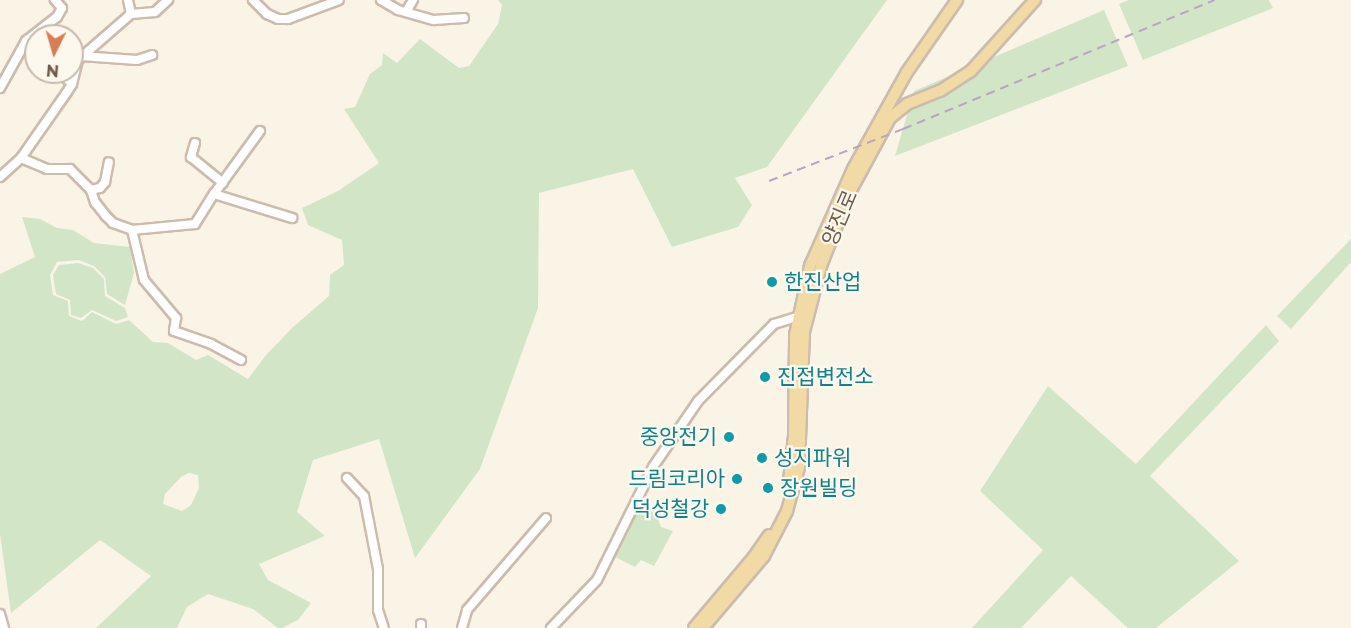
<!DOCTYPE html>
<meta charset="utf-8">
<style>
body{margin:0}
#map{position:relative;width:1351px;height:628px;overflow:hidden;background:#faf4e7;font-family:Montserrat,"Noto Sans KR",sans-serif}
div>[style]{position:absolute}
[style*='--x']{left:calc(var(--x)*1px);top:calc(var(--y)*1px);width:calc(var(--w)*1px);rotate:calc(var(--a)*1deg)}
.green>*{inset:0;background:#d2e6c7}
.roads{filter:drop-shadow(2px 0 #cbbcae) drop-shadow(-2px 0 #cbbcae) drop-shadow(0 2px #cbbcae) drop-shadow(0 -2px #cbbcae)}
.minor>*{height:8px;margin:-4px;padding:0 4px;transform-origin:4px;border-radius:4px;background:#fff}
.major>*{height:10px;margin:-5px;padding:0 5px;transform-origin:5px;border-radius:5px;background:#f2daa6}
.rail>*{height:1.5px;margin-top:-0.75px;transform-origin:0;background:repeating-linear-gradient(90deg,#b7a6c3 0 9px,transparent 0 15px)}
.dots>*{width:16px;height:16px;translate:-50% -50%;box-sizing:border-box;border:3px solid #fdf8ed;border-radius:50%}
span{translate:-50% -50%;white-space:nowrap;text-align:center;line-height:1.15;-webkit-text-stroke:4.5px #fdf8ed;paint-order:stroke}
.street-label{font-size:21px;color:#715c4e}
.culture-label{font-size:21px;color:#0d838f}
.left{translate:0 -50%;text-align:left}
.right{translate:-100% -50%;text-align:right}
.north{position:absolute;left:24px;top:24px;width:60px;height:60px;box-sizing:border-box;background:#fdf8ed;border:2px solid #c5baad;border-radius:50%;rotate:185deg;font-size:16px;font-weight:700;line-height:24px;text-align:center;color:#715c4e}
.north::after{content:'';display:block;margin:auto;width:21px;height:27px;background:#d77c59;clip-path:polygon(50% 0,100% 100%,50% 72%,0 100%)}
</style>
<div id="map">
<div class="green">
<div style="clip-path:polygon(evenodd,498px 0,887px 0,767px 167px,735px 178px,752px 205px,738px 227px,672px 247px,633px 169px,539px 193px,538px 308px,480px 469px,415px 558px,379px 439px,313px 460px,297px 512px,325px 536px,259px 564px,268px 580px,311px 603px,298px 620px,282px 628px,278px 628px,253px 609px,208px 594px,187px 607px,177px 628px,96px 628px,151px 576px,100px 540px,11px 613px,0 534px,0 274px,35px 257px,22px 217px,40px 219px,57px 228px,73px 230px,94px 243px,130px 247px,134px 273px,125px 305px,107px 294px,105px 277px,94px 266px,79px 260px,57px 262px,50px 275px,53px 295px,68px 301px,69px 316px,82px 321px,92px 312px,116px 324px,129px 320px,153px 342px,168px 343px,196px 360px,208px 355px,248px 379px,266px 355px,292px 328px,329px 296px,330px 275px,344px 265px,342px 240px,308px 225px,302px 208px,338px 191px,379px 163px,344px 109px,355px 107px,370px 74px,382px 65px,383px 53px,397px 63px,420px 39px,459px 68px,469px 66px,498px 24px,502px 5px,498px 0,189px 473px,198px 475px,199px 488px,191px 505px,182px 511px,163px 504px,165px 494px,181px 477px,189px 473px)"></div>
<div style="clip-path:polygon(1129px 0,1269px 0,1273px 8px,1143px 60px,1119px 4px)"></div>
<div style="clip-path:polygon(1104px 10px,1128px 66px,895px 156px,914px 91px)"></div>
<div style="clip-path:polygon(1351px 239px,1351px 262px,1291px 329px,1277px 316px)"></div>
<div style="clip-path:polygon(78px 263px,93px 268px,104px 279px,105px 296px,125px 308px,128px 317px,116px 321px,92px 310px,81px 318px,71px 315px,70px 300px,56px 294px,53px 275px,59px 265px)"></div>
<div style="clip-path:polygon(1266px 325px,1279px 341px,1150px 476px,1239px 561px,1156px 628px,1128px 628px,1071px 576px,1021px 628px,972px 628px,1043px 550px,980px 491px,1048px 386px,1136px 464px)"></div>
<div style="clip-path:polygon(640px 502px,661px 511px,658px 519px,661px 527px,673px 531px,654px 566px,641px 560px,635px 567px,613px 556px)"></div>
</div>
<div class="roads">
<div class="minor">
<div style="--x:128;--y:0;--w:14;--a:78"></div>
<div style="--x:253;--y:0;--w:20;--a:45"></div>
<div style="--x:267;--y:14;--w:12;--a:24"></div>
<div style="--x:278;--y:19;--w:10;--a:0"></div>
<div style="--x:288;--y:19;--w:54;--a:-20.4"></div>
<div style="--x:381;--y:0;--w:20;--a:30"></div>
<div style="--x:398;--y:10;--w:37;--a:16"></div>
<div style="--x:434;--y:20;--w:30;--a:-4"></div>
<div style="--x:406;--y:12;--w:14;--a:-60"></div>
<div style="--x:81;--y:56;--w:56;--a:4.1"></div>
<div style="--x:137;--y:60;--w:16;--a:-18"></div>
<div style="--x:60;--y:72;--w:17;--a:45"></div>
<div style="--x:0;--y:88;--w:54;--a:-61"></div>
<div style="--x:26;--y:41;--w:39;--a:-38"></div>
<div style="--x:57;--y:17;--w:10;--a:-61"></div>
<div style="--x:62;--y:8;--w:11;--a:-131"></div>
<div style="--x:195;--y:143;--w:15;--a:106"></div>
<div style="--x:191;--y:157;--w:41;--a:39.1"></div>
<div style="--x:21;--y:158;--w:28;--a:23"></div>
<div style="--x:47;--y:169;--w:23;--a:0"></div>
<div style="--x:70;--y:169;--w:30;--a:45"></div>
<div style="--x:91;--y:190;--w:13;--a:72"></div>
<div style="--x:95;--y:202;--w:18;--a:52"></div>
<div style="--x:106;--y:216;--w:10;--a:45"></div>
<div style="--x:113;--y:223;--w:20;--a:20"></div>
<div style="--x:132;--y:230;--w:51;--a:76.5"></div>
<div style="--x:144;--y:280;--w:50;--a:49.9"></div>
<div style="--x:176;--y:318;--w:13;--a:99"></div>
<div style="--x:174;--y:331;--w:39;--a:19"></div>
<div style="--x:211;--y:344;--w:34;--a:28"></div>
<div style="--x:0;--y:177;--w:28;--a:-42"></div>
<div style="--x:21;--y:158;--w:80;--a:-55.1"></div>
<div style="--x:67;--y:92;--w:9;--a:-58"></div>
<div style="--x:72;--y:84;--w:25;--a:-76"></div>
<div style="--x:78;--y:60;--w:70;--a:-41"></div>
<div style="--x:131;--y:14;--w:24;--a:-5"></div>
<div style="--x:155;--y:12;--w:18;--a:-43"></div>
<div style="--x:91;--y:190;--w:9;--a:-13"></div>
<div style="--x:100;--y:188;--w:8;--a:-50"></div>
<div style="--x:105;--y:182;--w:20;--a:-79"></div>
<div style="--x:214;--y:194;--w:82;--a:17.1"></div>
<div style="--x:132;--y:230;--w:63;--a:-5.4"></div>
<div style="--x:195;--y:224;--w:36;--a:-58"></div>
<div style="--x:214;--y:194;--w:78;--a:-53.9"></div>
<div style="--x:347;--y:478;--w:25;--a:47"></div>
<div style="--x:364;--y:496;--w:74;--a:79.1"></div>
<div style="--x:378;--y:569;--w:41;--a:90"></div>
<div style="--x:378;--y:610;--w:19;--a:72"></div>
<div style="--x:0;--y:614;--w:15;--a:74"></div>
<div style="--x:421;--y:624;--w:4;--a:90"></div>
<div style="--x:462;--y:628;--w:19;--a:-74"></div>
<div style="--x:467;--y:610;--w:121;--a:-49.3"></div>
<div style="--x:551;--y:628;--w:66;--a:-46.2"></div>
<div style="--x:597;--y:580;--w:126;--a:-63.6"></div>
<div style="--x:653;--y:467;--w:80;--a:-55.7"></div>
<div style="--x:698;--y:401;--w:108;--a:-45.4"></div>
<div style="--x:774;--y:324;--w:31;--a:-17"></div>
</div>
<div class="major">
<div style="--x:789;--y:481;--w:45;--a:-83.7"></div>
<div style="--x:794;--y:436;--w:101;--a:-89.4"></div>
<div style="--x:795;--y:335;--w:71;--a:-77.7"></div>
<div style="--x:810;--y:266;--w:106;--a:-66.1"></div>
<div style="--x:853;--y:169;--w:111;--a:-60.9"></div>
<div style="--x:907;--y:72;--w:88;--a:-55.2"></div>
<div style="--x:694;--y:628;--w:92;--a:-49.9"></div>
<div style="--x:753;--y:558;--w:28;--a:-55"></div>
<div style="--x:703;--y:628;--w:94;--a:-49.7"></div>
<div style="--x:764;--y:556;--w:51;--a:-62.9"></div>
<div style="--x:787;--y:511;--w:46;--a:-74.7"></div>
<div style="--x:799;--y:467;--w:135;--a:-87.9"></div>
<div style="--x:804;--y:332;--w:68;--a:-75.6"></div>
<div style="--x:821;--y:266;--w:79;--a:-68.6"></div>
<div style="--x:850;--y:192;--w:84;--a:-61.6"></div>
<div style="--x:890;--y:118;--w:22;--a:-39"></div>
<div style="--x:907;--y:104;--w:35;--a:-22"></div>
<div style="--x:940;--y:91;--w:37;--a:-33"></div>
<div style="--x:971;--y:71;--w:96;--a:-48"></div>
</div>
</div>
<div class="rail">
<div style="--x:769;--y:181;--w:144;--a:-21.2"></div>
<div style="--x:903;--y:129;--w:337;--a:-22.5"></div>
</div>
<div class="dots">
<div style="left:772px;top:282px;background:#0f9aa8"></div>
<div style="left:765px;top:377px;background:#0f9aa8"></div>
<div style="left:729px;top:437px;background:#0f9aa8"></div>
<div style="left:762px;top:458px;background:#0f9aa8"></div>
<div style="left:737px;top:479px;background:#0f9aa8"></div>
<div style="left:768px;top:488px;background:#0f9aa8"></div>
<div style="left:721px;top:509px;background:#0f9aa8"></div>
</div>
<div class="street-label">
<span style="left:840px;top:218px;rotate:-67deg">양진로</span>
</div>
<div class="culture-label">
<span class="left" style="left:784px;top:282px">한진산업</span>
<span class="left" style="left:777px;top:377px">진접변전소</span>
<span class="right" style="left:717px;top:437px">중앙전기</span>
<span class="left" style="left:774px;top:458px">성지파워</span>
<span class="right" style="left:725px;top:479px">드림코리아</span>
<span class="left" style="left:780px;top:488px">장원빌딩</span>
<span class="right" style="left:709px;top:509px">덕성철강</span>
</div>
<div class="north">N</div>
</div>
